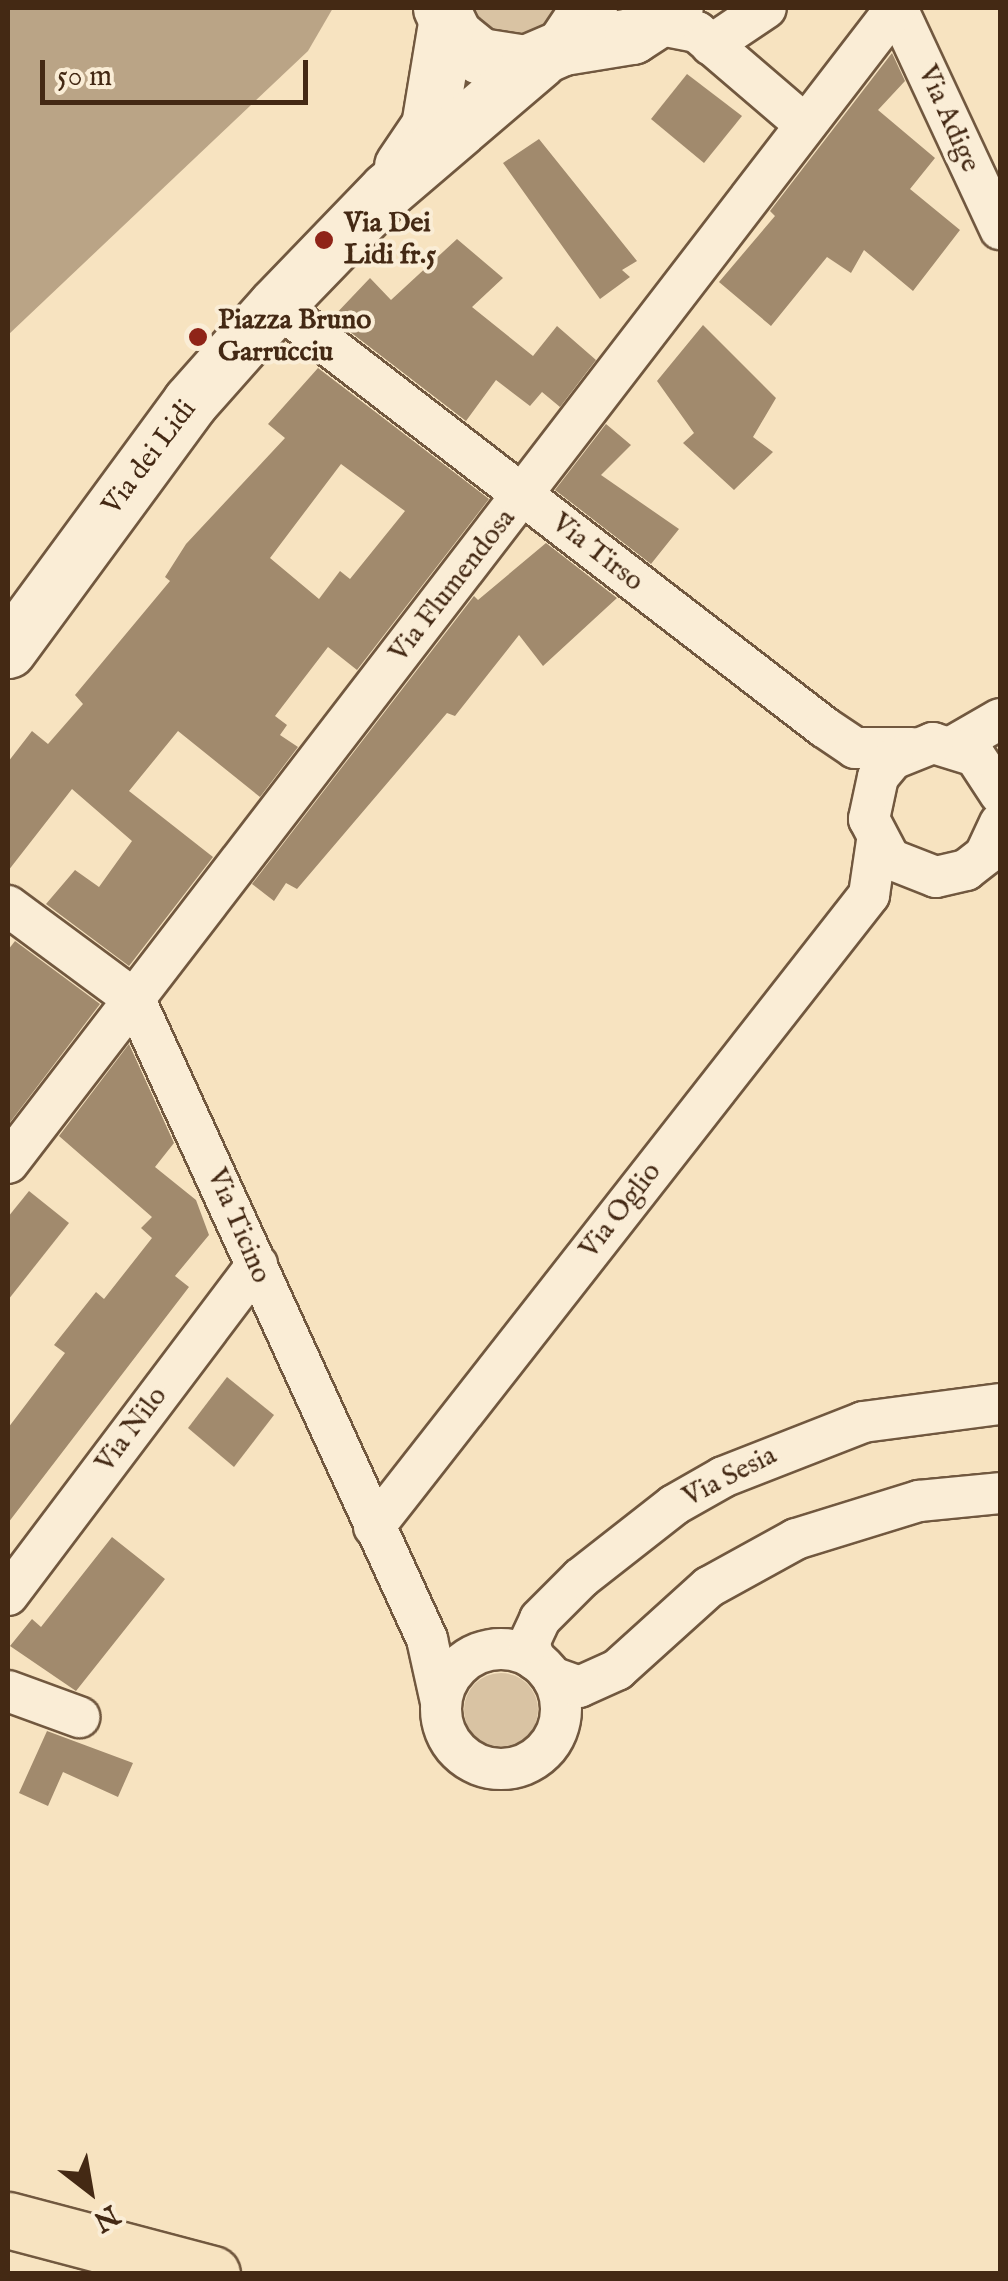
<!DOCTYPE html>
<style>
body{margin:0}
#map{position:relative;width:1008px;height:2281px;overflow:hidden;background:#f7e3c0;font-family:"IM FELL English",serif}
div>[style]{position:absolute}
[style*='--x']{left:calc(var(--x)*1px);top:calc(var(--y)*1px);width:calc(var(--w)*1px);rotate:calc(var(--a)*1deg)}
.green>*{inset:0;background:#d9c3a3}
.round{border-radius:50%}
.water>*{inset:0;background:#baa486}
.building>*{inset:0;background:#a18a6d}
.roads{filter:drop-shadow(2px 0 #71583f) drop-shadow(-2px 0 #71583f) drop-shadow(0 2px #71583f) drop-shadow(0 -2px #71583f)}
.street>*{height:40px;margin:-20px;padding:0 20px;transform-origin:20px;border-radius:20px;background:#faedd6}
.street>.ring{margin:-20px;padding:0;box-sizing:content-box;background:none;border:40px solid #faedd6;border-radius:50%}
.secondary>*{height:55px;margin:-27.5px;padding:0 27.5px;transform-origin:27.5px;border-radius:27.5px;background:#faedd6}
.primary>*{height:55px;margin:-27.5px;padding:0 27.5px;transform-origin:27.5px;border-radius:27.5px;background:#f7e3c0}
.dots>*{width:28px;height:28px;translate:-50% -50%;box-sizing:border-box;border:5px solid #faedd6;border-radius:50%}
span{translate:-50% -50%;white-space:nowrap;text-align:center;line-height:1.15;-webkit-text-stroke:8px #faedd6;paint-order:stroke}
.street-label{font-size:28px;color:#442914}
.poi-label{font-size:28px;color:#442914;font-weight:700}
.left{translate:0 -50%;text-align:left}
.frame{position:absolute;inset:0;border:10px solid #442914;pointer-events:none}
.north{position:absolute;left:40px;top:2141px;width:100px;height:100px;-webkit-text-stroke:8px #faedd6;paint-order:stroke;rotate:149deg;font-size:28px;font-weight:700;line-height:40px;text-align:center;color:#442914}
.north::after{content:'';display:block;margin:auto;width:35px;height:45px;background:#442914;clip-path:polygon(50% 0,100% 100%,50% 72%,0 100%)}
.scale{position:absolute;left:40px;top:60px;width:268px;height:45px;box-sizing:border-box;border:5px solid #442914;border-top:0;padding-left:12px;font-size:30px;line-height:35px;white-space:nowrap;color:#442914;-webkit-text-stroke:8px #faedd6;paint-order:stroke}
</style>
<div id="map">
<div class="green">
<div style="clip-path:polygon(454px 8px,572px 8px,512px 51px)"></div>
<div class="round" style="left:464px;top:1673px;width:74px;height:74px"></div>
</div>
<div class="water">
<div style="clip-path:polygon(8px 8px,333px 8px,308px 51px,8px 335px)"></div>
</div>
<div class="building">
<div style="clip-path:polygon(892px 53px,905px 81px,878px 110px,935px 158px,910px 189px,960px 230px,913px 291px,864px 250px,851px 273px,827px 257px,771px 326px,719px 282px,775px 216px,770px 211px)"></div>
<div style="clip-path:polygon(687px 74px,742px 116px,704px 163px,651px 119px)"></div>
<div style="clip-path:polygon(539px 139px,637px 261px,622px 270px,630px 277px,600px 299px,503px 163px)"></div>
<div style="clip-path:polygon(457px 239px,503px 278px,472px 307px,533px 356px,557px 326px,596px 360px,560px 407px,542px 392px,530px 406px,496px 380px,466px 421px,332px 318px,370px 278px,391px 300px)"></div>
<div style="clip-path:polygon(703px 325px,776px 398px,753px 437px,773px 452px,734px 490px,683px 443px,694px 433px,657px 381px)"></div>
<div style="clip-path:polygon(evenodd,318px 368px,489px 499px,357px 670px,328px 647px,275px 716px,287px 725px,280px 735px,298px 747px,260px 797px,178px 731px,129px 791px,213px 857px,129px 966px,46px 904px,75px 870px,99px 887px,132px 841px,72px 789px,8px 871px,8px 762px,32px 731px,48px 744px,83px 704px,75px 695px,170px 581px,165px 577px,186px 544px,285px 438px,268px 424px,318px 368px,341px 464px,405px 511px,350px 579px,340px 571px,319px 599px,270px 558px,341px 464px)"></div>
<div style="clip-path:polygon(606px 424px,631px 445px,601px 475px,679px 529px,651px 564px,555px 490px)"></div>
<div style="clip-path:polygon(546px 543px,617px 598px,543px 666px,519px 635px,455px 716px,447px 713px,297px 889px,286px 883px,274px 901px,252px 884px,474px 596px,478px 600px)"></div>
<div style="clip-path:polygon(15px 941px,100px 1004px,8px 1125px,8px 950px)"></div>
<div style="clip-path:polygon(129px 1044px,174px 1143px,155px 1167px,196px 1200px,209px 1235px,175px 1276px,189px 1287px,8px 1523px,8px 1428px,65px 1353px,54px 1345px,96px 1292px,104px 1299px,152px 1238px,141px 1228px,152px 1217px,59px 1136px)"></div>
<div style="clip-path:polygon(29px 1191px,69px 1223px,8px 1300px,8px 1217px)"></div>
<div style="clip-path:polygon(227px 1377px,274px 1415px,234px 1467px,188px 1428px)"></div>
<div style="clip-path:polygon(112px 1537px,165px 1579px,76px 1691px,10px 1646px,32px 1619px,41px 1627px)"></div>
<div style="clip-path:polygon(47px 1731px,133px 1763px,118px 1797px,63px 1772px,48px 1806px,19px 1793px)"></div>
</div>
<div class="roads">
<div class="street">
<div style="--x:897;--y:8;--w:244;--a:65"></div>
<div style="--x:651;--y:23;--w:47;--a:11.1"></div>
<div style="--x:697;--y:32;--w:140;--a:40.6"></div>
<div style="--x:711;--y:45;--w:66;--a:-33.9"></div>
<div style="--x:276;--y:305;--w:692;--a:37.6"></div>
<div style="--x:824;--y:727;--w:37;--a:34"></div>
<div style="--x:855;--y:748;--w:57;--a:0"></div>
<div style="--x:953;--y:746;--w:54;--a:-29.9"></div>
<div style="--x:1000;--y:794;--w:45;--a:-123.3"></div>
<div style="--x:975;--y:756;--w:44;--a:-162.8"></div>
<div style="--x:933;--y:743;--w:43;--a:158.2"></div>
<div style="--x:893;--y:759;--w:23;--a:130"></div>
<div style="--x:878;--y:777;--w:43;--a:102.1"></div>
<div style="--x:869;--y:819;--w:45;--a:62.3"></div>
<div style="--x:890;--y:859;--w:49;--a:21.4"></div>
<div style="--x:936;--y:877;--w:31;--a:-13"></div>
<div style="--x:966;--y:870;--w:24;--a:-38"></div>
<div style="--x:985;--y:855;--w:35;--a:-65"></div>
<div style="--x:8;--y:906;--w:158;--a:36.5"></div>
<div style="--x:135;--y:1000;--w:703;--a:65.44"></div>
<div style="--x:427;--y:1639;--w:65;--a:77.5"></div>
<div style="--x:8;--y:1163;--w:1457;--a:-52.45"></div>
<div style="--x:374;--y:1527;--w:803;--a:-51.93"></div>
<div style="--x:869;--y:895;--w:55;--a:-81.6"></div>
<div style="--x:8;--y:1595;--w:414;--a:-53"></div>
<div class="ring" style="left:441px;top:1649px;width:80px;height:80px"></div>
<div style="--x:535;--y:1660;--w:18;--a:-109"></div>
<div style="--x:529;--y:1643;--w:26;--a:-65"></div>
<div style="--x:540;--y:1619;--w:58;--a:-45"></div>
<div style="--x:581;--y:1578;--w:118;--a:-38.1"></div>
<div style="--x:674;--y:1505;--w:56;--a:-29.7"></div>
<div style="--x:723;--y:1477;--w:150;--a:-21.4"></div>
<div style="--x:863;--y:1422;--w:138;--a:-7.5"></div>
<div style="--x:552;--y:1677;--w:29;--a:20"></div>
<div style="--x:579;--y:1687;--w:42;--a:-24.1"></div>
<div style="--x:617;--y:1670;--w:124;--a:-42.1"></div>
<div style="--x:709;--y:1587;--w:99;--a:-28.9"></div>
<div style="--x:796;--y:1539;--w:129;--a:-17.2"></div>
<div style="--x:919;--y:1501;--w:81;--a:-5.6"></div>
<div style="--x:8;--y:1691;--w:76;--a:20.1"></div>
</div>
<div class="secondary">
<div style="--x:441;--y:8;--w:30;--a:64"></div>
<div style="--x:454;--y:35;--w:33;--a:39"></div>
<div style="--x:480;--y:56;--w:47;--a:8.7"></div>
<div style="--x:526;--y:63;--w:40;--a:-23.4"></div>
<div style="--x:563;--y:47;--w:47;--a:-56.3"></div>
<div style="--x:563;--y:47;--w:70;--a:-9.1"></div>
<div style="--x:632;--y:36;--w:51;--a:-33.1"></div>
<div style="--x:402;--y:166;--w:48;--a:-56"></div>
<div style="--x:429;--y:126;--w:104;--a:-80.6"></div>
<div style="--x:8;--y:650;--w:308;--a:-53.7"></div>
<div style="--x:190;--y:402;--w:130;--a:-48.4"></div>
<div style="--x:276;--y:305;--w:160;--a:-46"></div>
<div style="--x:387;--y:190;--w:200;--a:-40.5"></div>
</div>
<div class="primary">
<div style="--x:8;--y:2220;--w:211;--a:14.8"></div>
</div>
</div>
<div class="dots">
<div style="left:324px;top:240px;background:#8f2418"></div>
<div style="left:198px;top:337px;background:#8f2418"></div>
</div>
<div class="street-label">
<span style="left:948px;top:119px;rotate:66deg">Via Adige</span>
<span style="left:150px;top:458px;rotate:-53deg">Via dei Lidi</span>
<span style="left:597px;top:553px;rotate:38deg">Via Tirso</span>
<span style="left:453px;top:586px;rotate:-52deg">Via Flumendosa</span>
<span style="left:621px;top:1211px;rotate:-52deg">Via Oglio</span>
<span style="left:238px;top:1226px;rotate:67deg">Via Ticino</span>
<span style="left:132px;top:1430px;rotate:-53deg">Via Nilo</span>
<span style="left:730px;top:1477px;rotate:-27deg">Via Sesia</span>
</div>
<div class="poi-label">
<span class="left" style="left:344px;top:240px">Via Dei<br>Lidi fr.5</span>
<span class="left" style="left:218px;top:337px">Piazza Bruno<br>Garrucciu</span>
</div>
<div class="frame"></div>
<div class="north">N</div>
<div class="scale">50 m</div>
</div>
